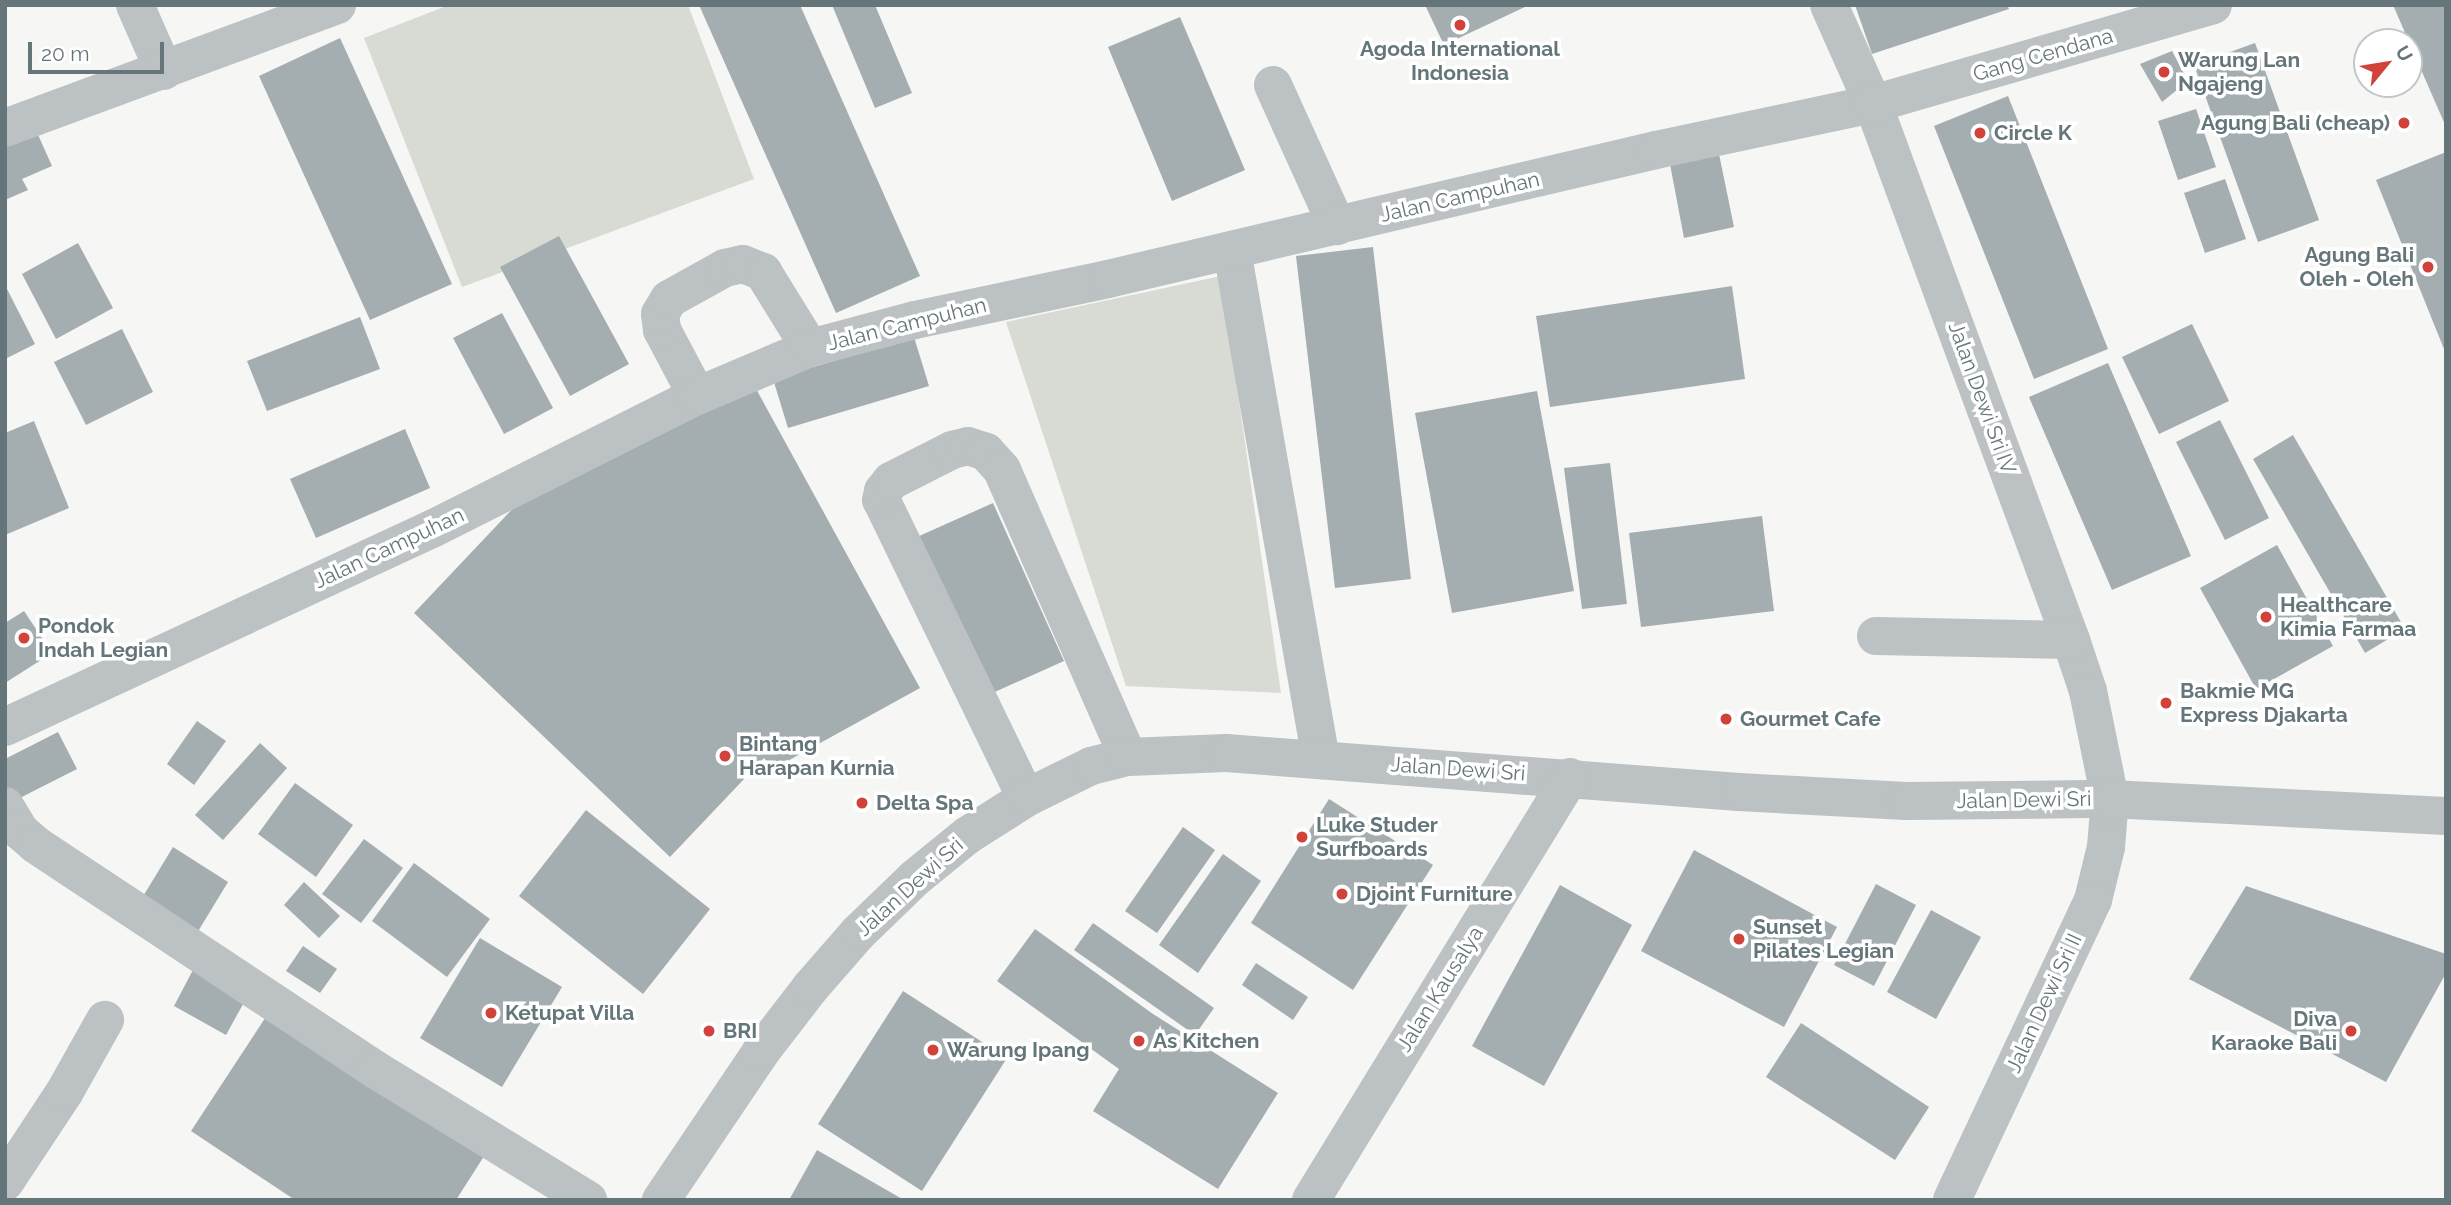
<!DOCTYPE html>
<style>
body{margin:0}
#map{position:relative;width:2451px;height:1205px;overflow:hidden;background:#f6f6f4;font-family:Raleway,sans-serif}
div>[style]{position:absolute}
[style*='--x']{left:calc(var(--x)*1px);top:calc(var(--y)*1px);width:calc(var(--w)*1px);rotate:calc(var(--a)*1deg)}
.green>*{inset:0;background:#d7dbd3}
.building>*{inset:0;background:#a4adb0}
.minor>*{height:38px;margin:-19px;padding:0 19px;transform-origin:19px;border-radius:19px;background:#bcc1c3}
.dots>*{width:19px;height:19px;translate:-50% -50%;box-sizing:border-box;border:4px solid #fff;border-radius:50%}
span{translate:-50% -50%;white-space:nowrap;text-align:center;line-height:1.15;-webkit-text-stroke:7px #fff;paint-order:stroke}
.poi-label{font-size:21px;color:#65767b;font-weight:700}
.left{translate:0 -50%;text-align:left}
.right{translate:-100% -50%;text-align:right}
.street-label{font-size:21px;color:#65767b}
.frame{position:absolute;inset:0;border:7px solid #65767b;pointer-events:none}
.north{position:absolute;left:2353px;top:28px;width:70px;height:70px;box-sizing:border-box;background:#fff;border:2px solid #c1c8ca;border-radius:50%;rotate:60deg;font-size:19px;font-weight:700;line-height:28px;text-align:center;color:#65767b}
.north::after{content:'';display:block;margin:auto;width:24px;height:32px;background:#d0423a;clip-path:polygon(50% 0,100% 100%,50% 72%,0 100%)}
.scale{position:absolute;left:28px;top:42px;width:136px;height:32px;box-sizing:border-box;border:4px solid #65767b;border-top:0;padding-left:9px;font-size:21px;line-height:24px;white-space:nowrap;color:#65767b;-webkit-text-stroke:5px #fff;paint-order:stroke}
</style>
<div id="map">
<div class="green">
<div style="clip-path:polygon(449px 5px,688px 5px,754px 179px,462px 287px,364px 38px)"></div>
<div style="clip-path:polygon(1221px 276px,1281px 693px,1126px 686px,1006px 322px)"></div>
</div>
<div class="building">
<div style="clip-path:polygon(699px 5px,800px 5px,920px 276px,836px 313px)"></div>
<div style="clip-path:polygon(832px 5px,875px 5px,912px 93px,875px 108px)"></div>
<div style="clip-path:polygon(1425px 5px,1529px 5px,1444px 45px)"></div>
<div style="clip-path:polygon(1855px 5px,2007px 5px,2009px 9px,1872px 54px)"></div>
<div style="clip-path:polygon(2393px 5px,2446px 5px,2446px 127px)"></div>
<div style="clip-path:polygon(1180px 17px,1245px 170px,1172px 201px,1108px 47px)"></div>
<div style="clip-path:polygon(340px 38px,452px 284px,370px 320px,259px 76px)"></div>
<div style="clip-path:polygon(2255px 43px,2319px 220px,2258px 242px,2194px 65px)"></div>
<div style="clip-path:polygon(2172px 51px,2188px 81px,2162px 102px,2140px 64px)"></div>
<div style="clip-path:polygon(2008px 96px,2108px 349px,2034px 379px,1934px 126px)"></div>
<div style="clip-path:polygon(2196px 109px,2216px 167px,2178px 180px,2158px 121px)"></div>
<div style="clip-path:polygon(35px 128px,52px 166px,22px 179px,28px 190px,5px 200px,5px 141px)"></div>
<div style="clip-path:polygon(2446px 152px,2446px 354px,2376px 180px)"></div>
<div style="clip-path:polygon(1719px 154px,1734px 227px,1684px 238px,1670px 164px)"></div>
<div style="clip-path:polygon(2225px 179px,2246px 239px,2205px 253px,2184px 193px)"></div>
<div style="clip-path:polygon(559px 236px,629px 364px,570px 396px,500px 267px)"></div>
<div style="clip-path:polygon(78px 243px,113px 308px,56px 339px,22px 274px)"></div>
<div style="clip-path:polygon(1373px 247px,1411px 579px,1335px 588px,1296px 256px)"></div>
<div style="clip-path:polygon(5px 285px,35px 344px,5px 359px)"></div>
<div style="clip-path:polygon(1732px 286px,1745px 379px,1550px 407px,1536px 316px)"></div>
<div style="clip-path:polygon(502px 313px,553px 408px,504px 434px,453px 338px)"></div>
<div style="clip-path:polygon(360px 317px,380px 369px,267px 411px,247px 361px)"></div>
<div style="clip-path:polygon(2192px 324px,2229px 401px,2159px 434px,2122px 357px)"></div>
<div style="clip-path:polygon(122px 329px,153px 392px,86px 425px,54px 362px)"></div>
<div style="clip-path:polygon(914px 337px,929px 386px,788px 428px,773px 379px)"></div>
<div style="clip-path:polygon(2108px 363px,2191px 556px,2112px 590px,2029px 397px)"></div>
<div style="clip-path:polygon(749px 376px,920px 688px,773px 769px,764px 758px,670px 857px,414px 613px,539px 481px)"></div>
<div style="clip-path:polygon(1537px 391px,1574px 591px,1452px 613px,1415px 413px)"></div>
<div style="clip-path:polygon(2220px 420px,2269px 518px,2225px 540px,2176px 442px)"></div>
<div style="clip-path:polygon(34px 421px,69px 508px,5px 535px,5px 433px)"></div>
<div style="clip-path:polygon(405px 429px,430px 488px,316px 538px,290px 479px)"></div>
<div style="clip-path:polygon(2293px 435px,2405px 629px,2365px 653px,2253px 459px)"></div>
<div style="clip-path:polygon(1610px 463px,1627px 604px,1582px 609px,1564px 468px)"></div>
<div style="clip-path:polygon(993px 503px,1064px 661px,979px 699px,908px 541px)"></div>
<div style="clip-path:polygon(1762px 516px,1774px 611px,1641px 627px,1629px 533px)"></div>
<div style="clip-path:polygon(2277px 545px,2333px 646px,2256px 689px,2200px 588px)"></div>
<div style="clip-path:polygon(24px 611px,52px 653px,5px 683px,5px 623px)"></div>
<div style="clip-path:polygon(197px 721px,226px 741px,194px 785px,167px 764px)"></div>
<div style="clip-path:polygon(58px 732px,77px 769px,10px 803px,5px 793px,5px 759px)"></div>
<div style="clip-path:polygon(260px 743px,287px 768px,223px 840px,195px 815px)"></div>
<div style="clip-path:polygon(295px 783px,353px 825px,316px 877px,258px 834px)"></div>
<div style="clip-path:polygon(1329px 799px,1433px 865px,1353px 990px,1251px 923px)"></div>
<div style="clip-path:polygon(586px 810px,710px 909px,643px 994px,519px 896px)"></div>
<div style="clip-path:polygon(1183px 827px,1215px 850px,1157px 933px,1125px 911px)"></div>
<div style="clip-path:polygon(364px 839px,403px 868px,361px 923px,322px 894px)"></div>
<div style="clip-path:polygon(173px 847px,228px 882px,194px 938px,139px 903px)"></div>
<div style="clip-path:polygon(1694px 850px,1837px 927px,1784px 1027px,1641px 951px)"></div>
<div style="clip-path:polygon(1223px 854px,1261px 881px,1198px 973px,1159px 945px)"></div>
<div style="clip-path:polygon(414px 863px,490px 919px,447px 977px,372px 921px)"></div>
<div style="clip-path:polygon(304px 882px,340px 916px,319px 938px,284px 905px)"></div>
<div style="clip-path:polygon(1876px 884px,1916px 905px,1874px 986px,1834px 965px)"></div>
<div style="clip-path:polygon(1560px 885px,1632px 925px,1544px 1086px,1472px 1046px)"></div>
<div style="clip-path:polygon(2246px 886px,2446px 954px,2446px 973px,2386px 1082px,2189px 979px)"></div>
<div style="clip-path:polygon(1931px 910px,1981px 937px,1936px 1019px,1887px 992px)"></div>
<div style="clip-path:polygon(1093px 923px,1214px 1008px,1195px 1035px,1074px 950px)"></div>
<div style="clip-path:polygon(1035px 929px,1153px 1014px,1278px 1093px,1218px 1189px,1093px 1111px,1119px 1069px,997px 981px)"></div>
<div style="clip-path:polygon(480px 938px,562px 987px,502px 1087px,420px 1038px)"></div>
<div style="clip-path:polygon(303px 946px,337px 969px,320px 993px,286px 971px)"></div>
<div style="clip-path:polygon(1256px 963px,1308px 997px,1293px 1020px,1242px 985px)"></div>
<div style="clip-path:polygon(194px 968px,247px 997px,226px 1035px,174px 1006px)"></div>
<div style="clip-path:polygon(903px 991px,1007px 1058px,922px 1191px,818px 1124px)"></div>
<div style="clip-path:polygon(273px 1006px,488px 1150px,456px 1200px,295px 1200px,191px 1131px)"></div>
<div style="clip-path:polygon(1801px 1023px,1929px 1107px,1895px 1160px,1766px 1077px)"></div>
<div style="clip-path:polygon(817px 1150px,904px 1200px,789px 1200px)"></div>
</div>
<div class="minor">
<div style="--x:135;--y:5;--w:72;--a:66.3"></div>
<div style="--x:1829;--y:5;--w:108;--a:66"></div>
<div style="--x:1873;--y:104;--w:571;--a:69.73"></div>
<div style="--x:2071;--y:640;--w:54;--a:71.6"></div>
<div style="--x:2088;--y:691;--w:110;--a:78.5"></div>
<div style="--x:2110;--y:799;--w:48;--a:94.8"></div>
<div style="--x:2106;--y:847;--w:55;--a:103.8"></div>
<div style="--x:2093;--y:900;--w:331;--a:115.2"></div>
<div style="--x:1273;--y:85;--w:155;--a:65.6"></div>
<div style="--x:5;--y:128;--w:354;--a:-20.3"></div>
<div style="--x:1232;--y:250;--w:518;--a:80.1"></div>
<div style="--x:697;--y:396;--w:75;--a:-117.9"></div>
<div style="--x:662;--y:330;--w:16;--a:-97"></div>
<div style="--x:660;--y:314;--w:17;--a:-59"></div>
<div style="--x:669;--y:299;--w:64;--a:-29"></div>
<div style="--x:725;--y:268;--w:18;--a:-13"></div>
<div style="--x:743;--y:264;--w:22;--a:22"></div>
<div style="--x:763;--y:272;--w:89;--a:58.3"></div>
<div style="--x:1876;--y:636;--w:195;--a:1.2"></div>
<div style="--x:5;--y:727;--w:471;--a:-24.9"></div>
<div style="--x:432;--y:529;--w:297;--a:-26.7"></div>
<div style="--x:697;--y:396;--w:123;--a:-23"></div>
<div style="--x:810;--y:348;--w:109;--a:-14.9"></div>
<div style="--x:915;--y:320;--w:197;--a:-12"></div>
<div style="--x:1108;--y:279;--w:563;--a:-13.25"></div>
<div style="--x:1656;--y:150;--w:222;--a:-12"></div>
<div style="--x:1873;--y:104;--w:354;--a:-16.2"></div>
<div style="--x:1026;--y:798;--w:331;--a:-115.9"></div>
<div style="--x:881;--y:500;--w:9;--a:-77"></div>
<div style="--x:883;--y:491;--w:13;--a:-51"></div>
<div style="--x:891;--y:481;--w:68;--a:-26.9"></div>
<div style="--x:952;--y:450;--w:16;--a:-14"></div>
<div style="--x:968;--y:446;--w:19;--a:18"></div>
<div style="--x:986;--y:452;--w:24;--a:48"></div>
<div style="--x:1002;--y:470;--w:313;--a:66.3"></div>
<div style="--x:5;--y:806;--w:29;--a:59"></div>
<div style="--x:20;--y:831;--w:21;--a:41"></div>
<div style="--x:36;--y:845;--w:408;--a:33.5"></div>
<div style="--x:376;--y:1070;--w:249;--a:31.5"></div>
<div style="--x:5;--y:1182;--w:107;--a:-56.5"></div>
<div style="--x:64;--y:1093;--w:84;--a:-60.7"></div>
<div style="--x:661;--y:1200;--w:177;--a:-56"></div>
<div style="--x:760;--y:1053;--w:82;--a:-52.4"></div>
<div style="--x:810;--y:988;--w:73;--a:-48.9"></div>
<div style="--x:858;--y:933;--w:79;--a:-44"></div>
<div style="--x:915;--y:878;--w:68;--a:-39.1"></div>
<div style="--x:968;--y:835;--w:69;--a:-32.5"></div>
<div style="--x:1026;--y:798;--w:72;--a:-26.2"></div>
<div style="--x:1091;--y:766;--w:38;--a:-14"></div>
<div style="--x:1128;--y:757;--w:98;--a:-2.3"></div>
<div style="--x:1226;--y:753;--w:514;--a:4.35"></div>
<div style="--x:1739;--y:792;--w:167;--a:3.1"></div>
<div style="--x:1906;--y:801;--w:204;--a:-0.6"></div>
<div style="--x:2110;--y:799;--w:336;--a:2.9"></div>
<div style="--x:1311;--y:1200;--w:496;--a:-58.5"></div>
</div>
<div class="dots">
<div style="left:1460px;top:25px;background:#d0423a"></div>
<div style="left:2164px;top:72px;background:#d0423a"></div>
<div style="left:2404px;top:123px;background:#d0423a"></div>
<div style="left:1980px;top:133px;background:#d0423a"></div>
<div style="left:2428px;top:267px;background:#d0423a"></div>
<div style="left:2266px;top:617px;background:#d0423a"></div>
<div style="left:24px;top:638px;background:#d0423a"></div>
<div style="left:2166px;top:703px;background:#d0423a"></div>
<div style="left:1726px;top:719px;background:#d0423a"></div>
<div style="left:725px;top:756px;background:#d0423a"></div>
<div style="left:862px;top:803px;background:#d0423a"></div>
<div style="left:1302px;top:837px;background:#d0423a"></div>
<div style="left:1342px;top:894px;background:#d0423a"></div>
<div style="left:1739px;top:939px;background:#d0423a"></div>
<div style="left:491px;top:1013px;background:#d0423a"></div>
<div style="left:709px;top:1031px;background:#d0423a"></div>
<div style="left:2351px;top:1031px;background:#d0423a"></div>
<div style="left:1139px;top:1041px;background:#d0423a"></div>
<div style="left:933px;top:1050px;background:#d0423a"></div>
</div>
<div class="poi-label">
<span style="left:1460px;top:61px">Agoda International<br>Indonesia</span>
<span class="left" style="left:2178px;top:72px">Warung Lan<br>Ngajeng</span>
<span class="right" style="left:2390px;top:123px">Agung Bali (cheap)</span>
<span class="left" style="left:1994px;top:133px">Circle K</span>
<span class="right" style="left:2414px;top:267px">Agung Bali<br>Oleh - Oleh</span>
<span class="left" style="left:2280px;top:617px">Healthcare<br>Kimia Farmaa</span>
<span class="left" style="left:38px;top:638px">Pondok<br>Indah Legian</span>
<span class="left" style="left:2180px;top:703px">Bakmie MG<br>Express Djakarta</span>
<span class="left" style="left:1740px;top:719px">Gourmet Cafe</span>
<span class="left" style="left:739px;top:756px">Bintang<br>Harapan Kurnia</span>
<span class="left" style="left:876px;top:803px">Delta Spa</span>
<span class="left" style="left:1316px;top:837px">Luke Studer<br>Surfboards</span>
<span class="left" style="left:1356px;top:894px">Djoint Furniture</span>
<span class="left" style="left:1753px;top:939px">Sunset<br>Pilates Legian</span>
<span class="left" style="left:505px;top:1013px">Ketupat Villa</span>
<span class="right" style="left:2337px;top:1031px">Diva<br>Karaoke Bali</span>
<span class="left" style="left:723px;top:1031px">BRI</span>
<span class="left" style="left:1153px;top:1041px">As Kitchen</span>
<span class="left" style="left:947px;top:1050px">Warung Ipang</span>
</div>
<div class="street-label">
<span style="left:2043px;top:55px;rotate:-16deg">Gang Cendana</span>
<span style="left:1460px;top:197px;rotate:-13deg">Jalan Campuhan</span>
<span style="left:907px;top:324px;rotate:-14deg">Jalan Campuhan</span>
<span style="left:1982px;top:398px;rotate:70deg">Jalan Dewi Sri IV</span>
<span style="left:389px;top:548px;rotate:-25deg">Jalan Campuhan</span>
<span style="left:1458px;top:769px;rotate:4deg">Jalan Dewi Sri</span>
<span style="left:2024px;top:800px;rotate:-1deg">Jalan Dewi Sri</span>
<span style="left:910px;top:887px;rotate:-42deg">Jalan Dewi Sri</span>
<span style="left:1440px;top:989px;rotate:-58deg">Jalan Kausalya</span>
<span style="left:2044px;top:1003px;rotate:-65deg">Jalan Dewi Sri II</span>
</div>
<div class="frame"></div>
<div class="north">U</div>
<div class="scale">20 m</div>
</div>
